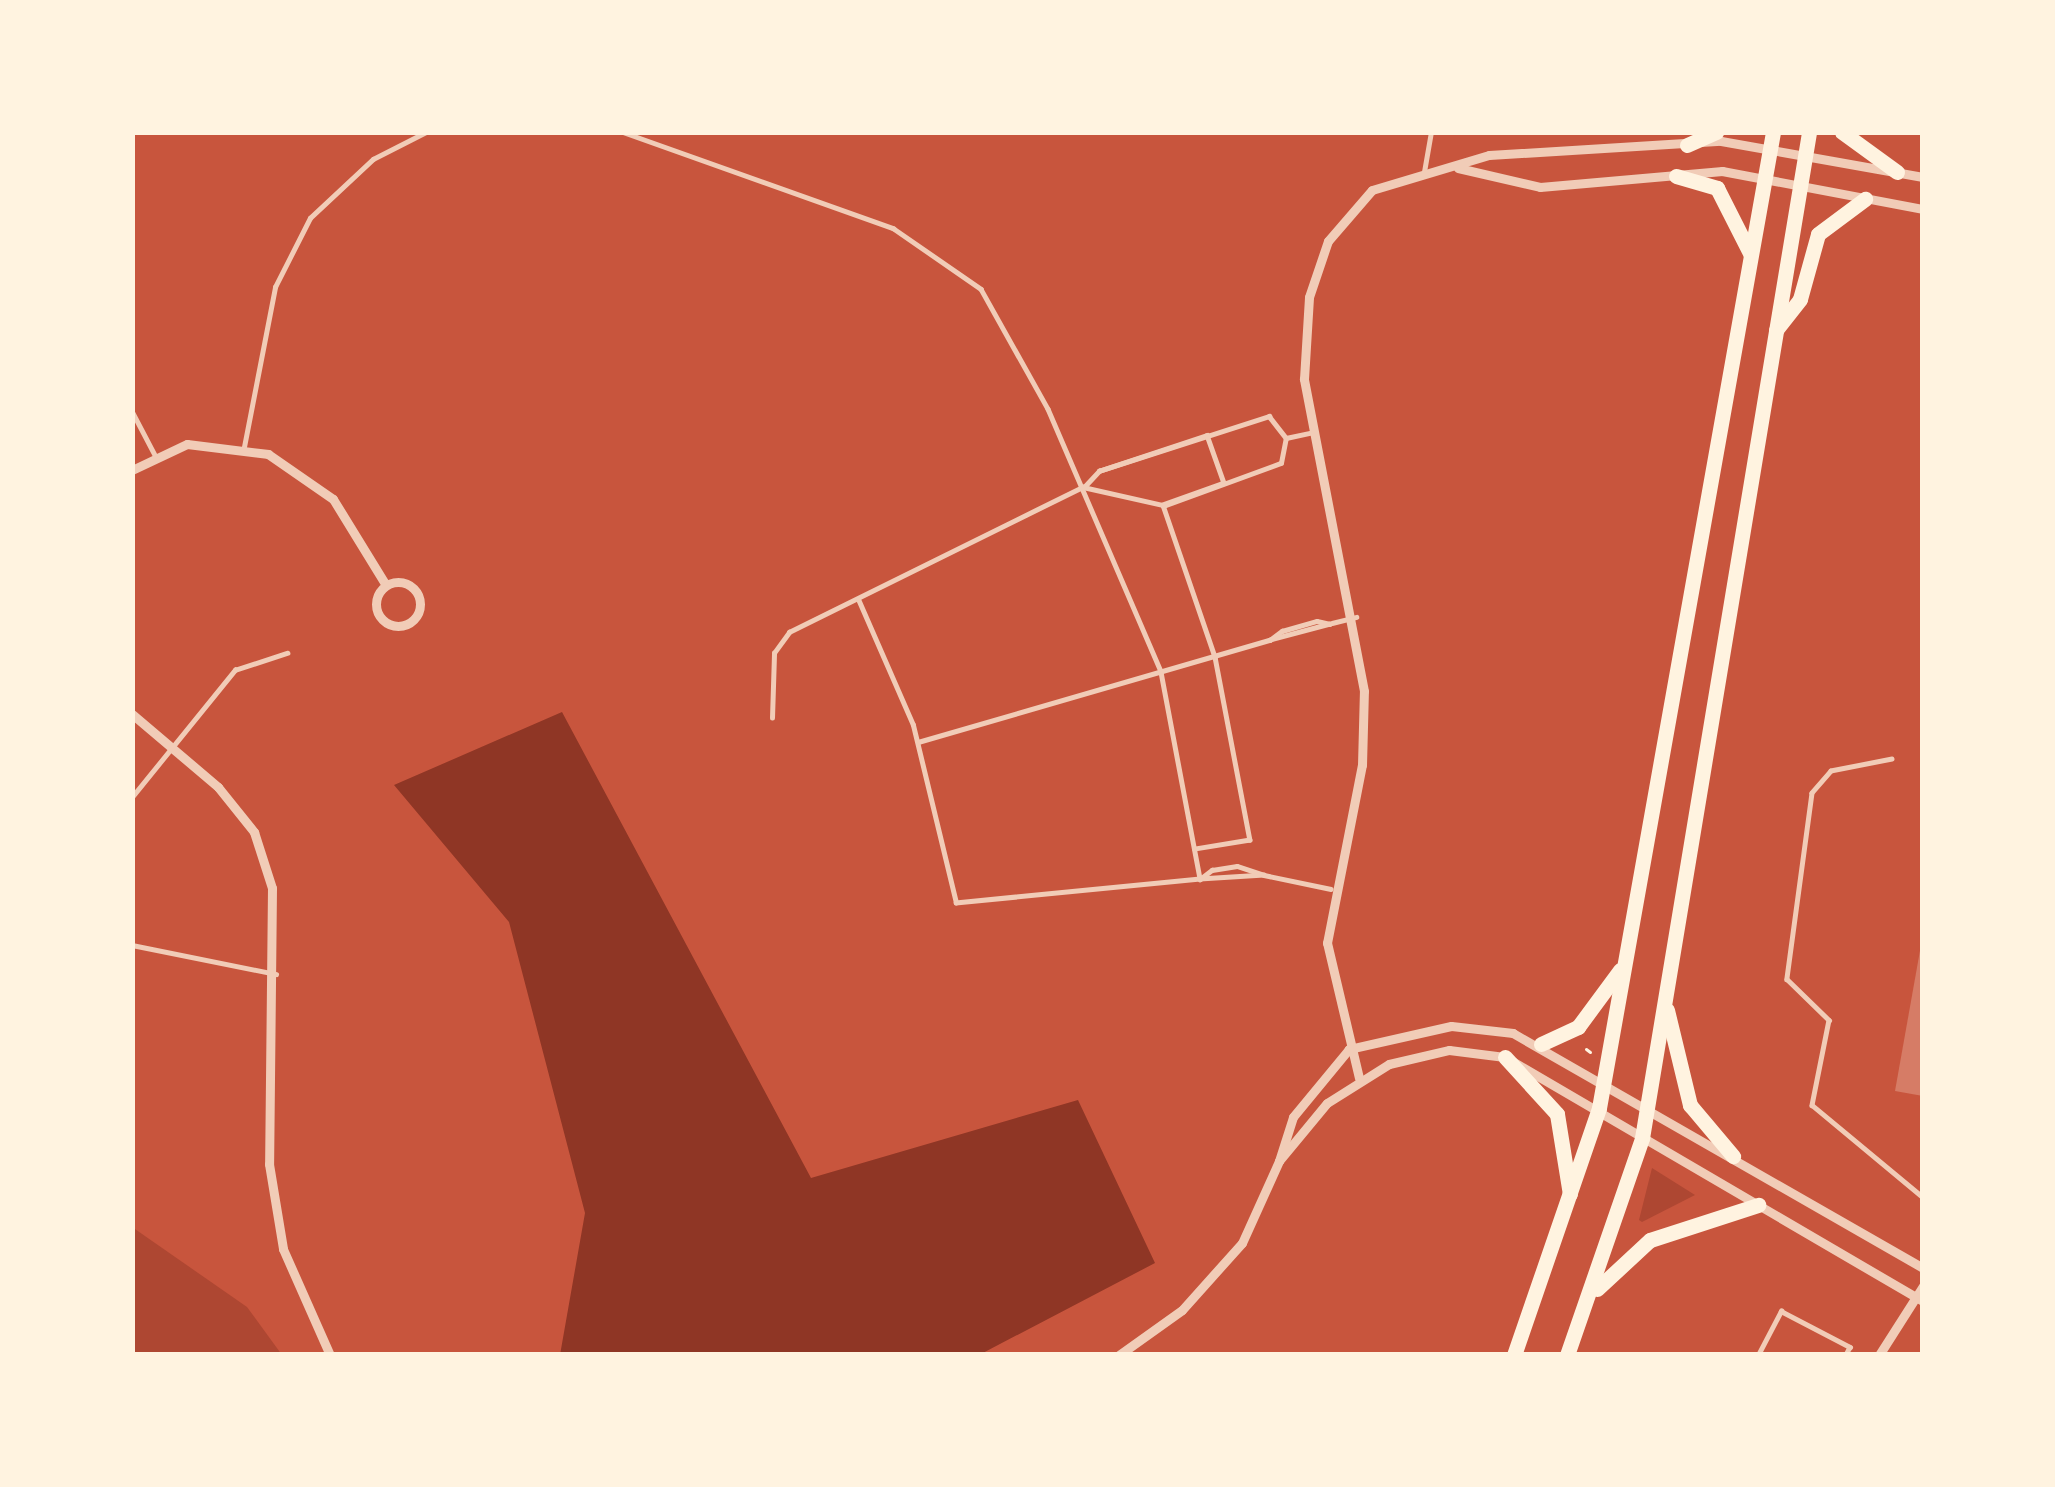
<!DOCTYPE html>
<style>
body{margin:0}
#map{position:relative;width:2055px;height:1487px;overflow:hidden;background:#c8553d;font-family:"Roboto Condensed",sans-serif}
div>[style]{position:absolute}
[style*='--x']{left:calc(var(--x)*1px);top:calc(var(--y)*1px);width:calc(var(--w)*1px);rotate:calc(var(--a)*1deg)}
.green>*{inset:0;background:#ae4732}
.water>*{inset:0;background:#8f3625}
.building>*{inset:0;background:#d67c66}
.path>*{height:3px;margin:-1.5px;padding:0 1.5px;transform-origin:1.5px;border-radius:1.5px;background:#fff3e0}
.service>*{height:4.5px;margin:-2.25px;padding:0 2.25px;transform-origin:2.25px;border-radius:2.25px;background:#f1ccb7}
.minor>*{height:9px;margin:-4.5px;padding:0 4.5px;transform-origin:4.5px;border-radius:4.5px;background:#f1ccb7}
.minor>.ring{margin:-4.5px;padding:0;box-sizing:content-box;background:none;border:9px solid #f1ccb7;border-radius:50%}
.primary>*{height:15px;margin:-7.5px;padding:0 7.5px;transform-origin:7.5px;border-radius:7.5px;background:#fff3e0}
span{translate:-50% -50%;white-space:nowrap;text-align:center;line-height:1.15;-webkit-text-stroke:12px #fff3e0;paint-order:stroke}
.frame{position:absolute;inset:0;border:135px solid #fff3e0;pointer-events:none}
</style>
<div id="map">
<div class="green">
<div style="clip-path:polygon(1652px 1168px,1695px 1195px,1642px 1222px,1639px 1220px)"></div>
<div style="clip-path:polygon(132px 1227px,247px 1307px,282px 1355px,132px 1355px)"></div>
</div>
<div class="water">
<div style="clip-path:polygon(562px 712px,811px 1178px,1078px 1100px,1155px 1263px,979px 1355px,560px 1355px,585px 1213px,509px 922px,394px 785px)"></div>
</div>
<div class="building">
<div style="clip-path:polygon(1921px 945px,1923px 945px,1923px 1096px,1895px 1091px)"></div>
</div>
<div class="path">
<div style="--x:1586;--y:1049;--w:5;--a:37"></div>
</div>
<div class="service">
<div style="--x:623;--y:132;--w:287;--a:19.6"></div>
<div style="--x:893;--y:228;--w:107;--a:34.7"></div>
<div style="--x:981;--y:289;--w:137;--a:60.8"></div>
<div style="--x:1048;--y:409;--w:286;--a:66.7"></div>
<div style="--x:1161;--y:672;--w:211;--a:79.3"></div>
<div style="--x:1200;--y:879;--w:245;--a:174.4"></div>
<div style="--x:956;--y:903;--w:183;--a:-103.6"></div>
<div style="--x:913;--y:725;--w:137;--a:-113.6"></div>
<div style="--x:1424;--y:172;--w:41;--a:-80.1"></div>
<div style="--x:132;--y:411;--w:52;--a:62.4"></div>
<div style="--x:1286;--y:438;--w:24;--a:-12"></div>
<div style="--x:244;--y:447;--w:163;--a:-79"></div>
<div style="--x:275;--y:287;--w:77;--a:-63.1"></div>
<div style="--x:310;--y:218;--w:86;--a:-43.1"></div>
<div style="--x:373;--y:159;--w:59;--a:-27"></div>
<div style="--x:1099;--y:471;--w:114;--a:-18.4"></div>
<div style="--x:1207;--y:435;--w:51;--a:70.5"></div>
<div style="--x:1224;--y:483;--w:65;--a:160.2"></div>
<div style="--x:1085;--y:486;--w:21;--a:-47"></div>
<div style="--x:1099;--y:471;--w:179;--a:-17.9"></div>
<div style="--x:1269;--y:416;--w:28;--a:52"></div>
<div style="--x:1166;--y:505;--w:122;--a:-20.1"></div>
<div style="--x:1281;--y:463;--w:25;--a:-79"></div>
<div style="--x:1317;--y:621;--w:13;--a:13"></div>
<div style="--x:1330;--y:624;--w:62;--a:165.1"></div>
<div style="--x:1270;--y:640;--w:15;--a:-37"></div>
<div style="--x:1282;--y:631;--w:36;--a:-16"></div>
<div style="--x:1332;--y:623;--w:25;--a:-14"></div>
<div style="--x:772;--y:718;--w:65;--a:-88.2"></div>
<div style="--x:774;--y:653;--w:26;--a:-54"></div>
<div style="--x:789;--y:632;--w:328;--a:-26.3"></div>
<div style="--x:1083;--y:487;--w:82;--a:12.7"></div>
<div style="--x:1163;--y:505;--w:161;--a:71.1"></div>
<div style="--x:1215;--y:657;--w:186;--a:79.2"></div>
<div style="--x:1250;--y:840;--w:56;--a:170.7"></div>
<div style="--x:918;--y:742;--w:366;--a:-16.2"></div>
<div style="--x:1892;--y:759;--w:62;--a:168.9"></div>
<div style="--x:1831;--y:771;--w:29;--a:131"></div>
<div style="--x:1812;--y:793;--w:188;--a:97.7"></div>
<div style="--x:1787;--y:979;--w:59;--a:44.3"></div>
<div style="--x:1829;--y:1020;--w:87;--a:101.3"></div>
<div style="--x:1812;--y:1105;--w:144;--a:39.7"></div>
<div style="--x:132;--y:797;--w:164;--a:-51"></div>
<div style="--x:235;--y:670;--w:55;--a:-18.1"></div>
<div style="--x:1237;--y:866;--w:28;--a:18"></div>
<div style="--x:1264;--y:875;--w:64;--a:176.4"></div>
<div style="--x:1200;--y:879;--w:15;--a:-37"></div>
<div style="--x:1212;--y:870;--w:25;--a:-9"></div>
<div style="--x:1264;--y:875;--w:68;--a:11.8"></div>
<div style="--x:132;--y:945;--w:147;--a:11.4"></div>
<div style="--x:1758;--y:1355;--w:50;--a:-62.4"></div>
<div style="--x:1781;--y:1311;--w:78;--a:27.6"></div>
<div style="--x:1850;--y:1347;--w:9;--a:117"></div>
</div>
<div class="minor">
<div style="--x:1458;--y:168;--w:84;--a:13"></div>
<div style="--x:1540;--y:187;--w:183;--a:-5"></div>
<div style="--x:1722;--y:171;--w:205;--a:10.7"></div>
<div style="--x:132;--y:470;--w:61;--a:-25.3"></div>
<div style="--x:187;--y:444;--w:82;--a:7"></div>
<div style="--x:268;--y:454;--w:79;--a:34.7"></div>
<div style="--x:333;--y:499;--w:101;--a:58.4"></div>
<div class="ring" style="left:376px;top:582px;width:35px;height:35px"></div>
<div style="--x:132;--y:714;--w:113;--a:40.3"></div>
<div style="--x:218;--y:787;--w:58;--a:51.3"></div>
<div style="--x:254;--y:832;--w:59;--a:72.2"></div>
<div style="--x:272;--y:888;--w:276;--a:90.6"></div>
<div style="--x:269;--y:1164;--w:86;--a:80.6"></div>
<div style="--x:283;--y:1249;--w:116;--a:66.1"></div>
<div style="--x:1359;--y:1078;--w:139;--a:-103.3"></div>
<div style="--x:1327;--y:943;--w:181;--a:-78.9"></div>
<div style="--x:1362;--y:765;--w:74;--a:-88.5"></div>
<div style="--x:1364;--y:691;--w:318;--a:-100.9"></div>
<div style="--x:1304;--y:379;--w:82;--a:-86.5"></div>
<div style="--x:1309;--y:297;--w:59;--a:-71.3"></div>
<div style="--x:1328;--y:241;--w:67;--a:-49.2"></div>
<div style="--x:1372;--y:190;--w:122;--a:-16.7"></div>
<div style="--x:1489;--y:155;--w:232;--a:-3.5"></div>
<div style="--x:1721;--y:141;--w:205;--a:10.1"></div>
<div style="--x:1923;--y:1268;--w:473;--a:-150.2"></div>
<div style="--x:1513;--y:1033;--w:62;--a:-173.6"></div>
<div style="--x:1451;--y:1026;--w:105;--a:167.3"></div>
<div style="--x:1349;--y:1049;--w:88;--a:129.5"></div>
<div style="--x:1293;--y:1117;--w:46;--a:107.7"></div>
<div style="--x:1279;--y:1161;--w:75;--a:-50.4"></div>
<div style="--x:1327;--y:1103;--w:73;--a:-32.2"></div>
<div style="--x:1389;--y:1064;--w:62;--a:-13.1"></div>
<div style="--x:1449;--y:1050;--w:56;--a:7.1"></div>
<div style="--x:1505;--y:1057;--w:484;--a:30.3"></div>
<div style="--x:1119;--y:1355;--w:77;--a:-35.5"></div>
<div style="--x:1182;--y:1310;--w:90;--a:-48.2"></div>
<div style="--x:1242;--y:1243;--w:90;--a:-65.7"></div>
<div style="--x:1879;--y:1355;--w:82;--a:-57.5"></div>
</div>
<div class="primary">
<div style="--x:1842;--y:132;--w:68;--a:36"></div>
<div style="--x:1687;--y:145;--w:32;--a:-24"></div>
<div style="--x:1676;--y:176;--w:43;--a:16.3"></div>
<div style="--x:1717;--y:188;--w:73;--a:63.1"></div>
<div style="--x:1776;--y:330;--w:39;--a:-52"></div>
<div style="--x:1800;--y:299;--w:67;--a:-74.5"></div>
<div style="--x:1818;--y:234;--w:59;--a:-36.7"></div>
<div style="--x:1667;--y:1010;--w:98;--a:76.4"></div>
<div style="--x:1690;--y:1105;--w:67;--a:49.9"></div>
<div style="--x:1541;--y:1044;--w:41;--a:-24.7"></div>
<div style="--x:1578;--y:1027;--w:71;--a:-53.6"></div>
<div style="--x:1505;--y:1057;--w:77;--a:47.6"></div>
<div style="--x:1557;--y:1114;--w:81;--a:80.8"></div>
<div style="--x:1597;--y:1289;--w:72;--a:-42.8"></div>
<div style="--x:1650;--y:1240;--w:114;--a:-18"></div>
<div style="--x:1514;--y:1355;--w:261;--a:-71"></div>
<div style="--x:1599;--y:1108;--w:991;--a:-79.89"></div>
<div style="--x:1567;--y:1355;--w:230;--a:-70.9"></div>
<div style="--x:1642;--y:1138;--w:1020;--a:-80.57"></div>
</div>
<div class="frame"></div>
</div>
